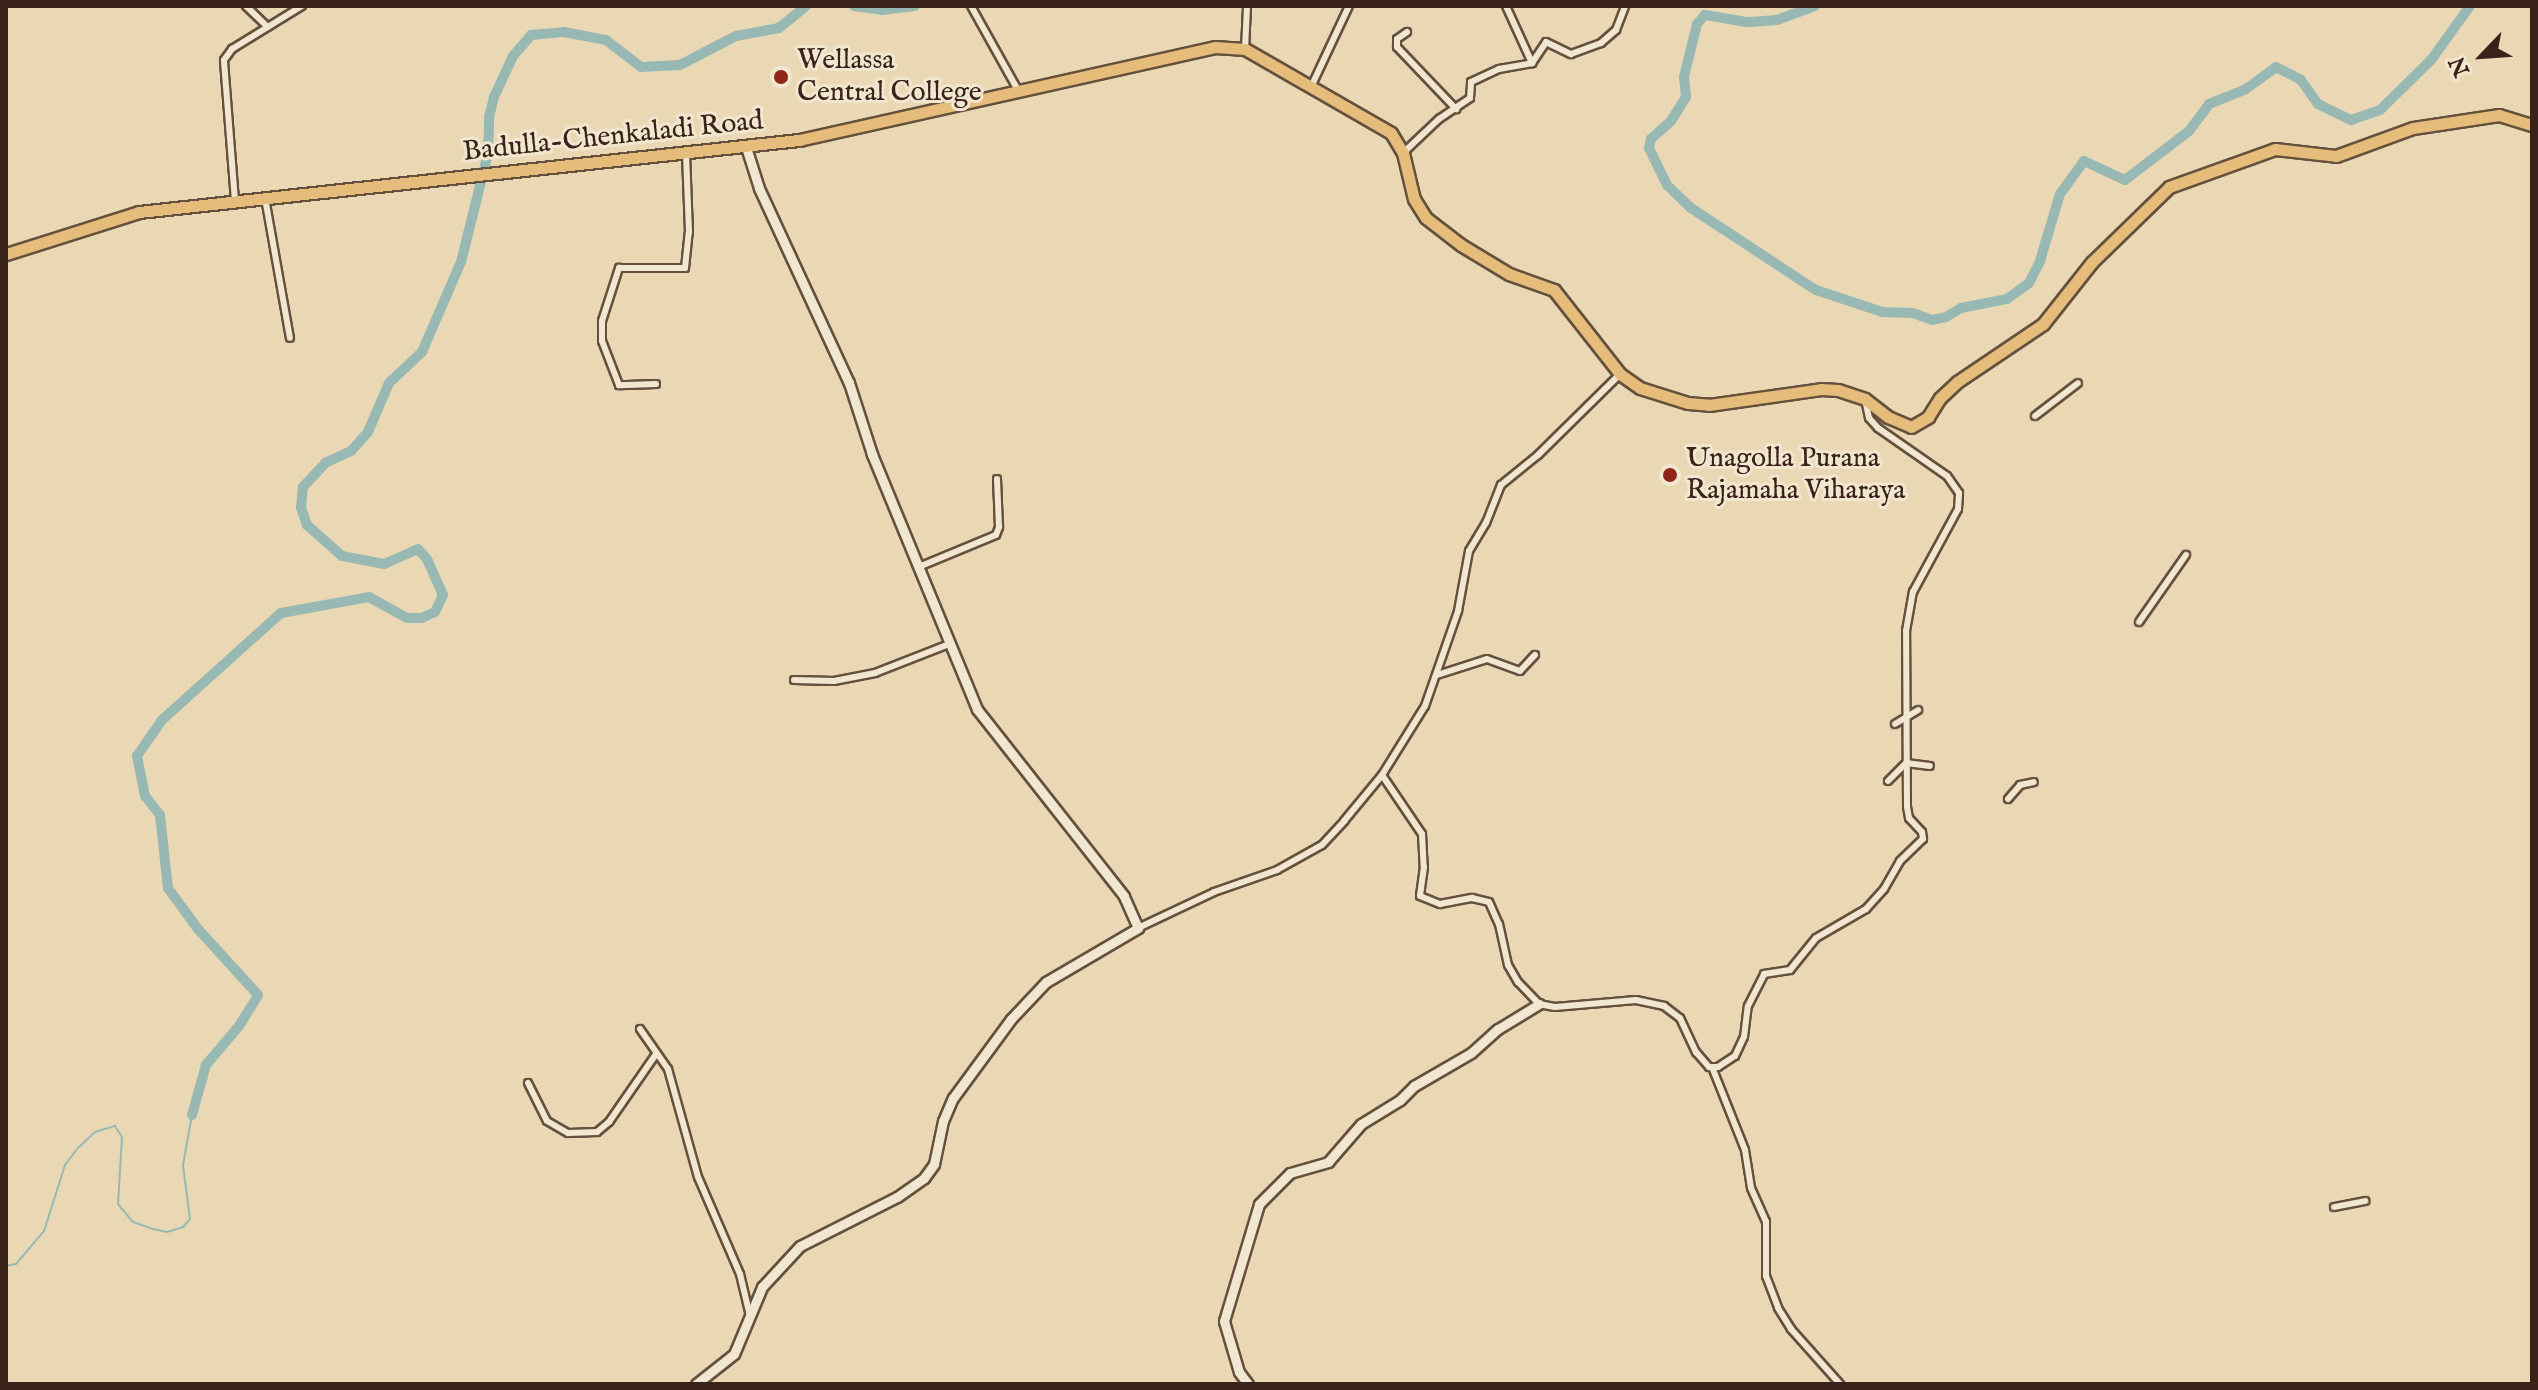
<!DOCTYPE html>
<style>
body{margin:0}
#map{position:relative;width:2538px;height:1390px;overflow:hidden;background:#ead8b5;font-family:"IM FELL English",serif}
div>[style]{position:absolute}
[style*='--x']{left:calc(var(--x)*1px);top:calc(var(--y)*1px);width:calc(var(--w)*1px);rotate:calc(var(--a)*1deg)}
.stream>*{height:2px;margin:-1px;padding:0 1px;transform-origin:1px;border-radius:1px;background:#98b9b3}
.river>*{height:10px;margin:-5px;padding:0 5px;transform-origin:5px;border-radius:5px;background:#98b9b3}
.roads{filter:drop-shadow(2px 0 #65503e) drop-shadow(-2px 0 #65503e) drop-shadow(0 2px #65503e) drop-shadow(0 -2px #65503e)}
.minor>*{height:6px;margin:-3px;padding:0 3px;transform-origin:3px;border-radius:3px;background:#f1e6cf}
.secondary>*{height:9px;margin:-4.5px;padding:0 4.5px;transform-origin:4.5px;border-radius:4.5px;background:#f1e6cf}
.trunk>*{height:11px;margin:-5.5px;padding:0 5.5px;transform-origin:5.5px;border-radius:5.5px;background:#e5bc7a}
.dots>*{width:22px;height:22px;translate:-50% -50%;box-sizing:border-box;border:4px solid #f1e6cf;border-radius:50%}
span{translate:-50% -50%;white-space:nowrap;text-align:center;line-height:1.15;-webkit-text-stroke:6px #f1e6cf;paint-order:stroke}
.poi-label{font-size:28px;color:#392217}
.left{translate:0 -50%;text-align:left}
.street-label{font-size:28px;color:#392217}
.frame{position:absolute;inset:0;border:8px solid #392217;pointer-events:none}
.north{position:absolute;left:2442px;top:16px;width:80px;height:80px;-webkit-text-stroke:6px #f1e6cf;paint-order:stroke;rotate:245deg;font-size:22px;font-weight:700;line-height:32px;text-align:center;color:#392217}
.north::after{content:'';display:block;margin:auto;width:28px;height:36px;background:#392217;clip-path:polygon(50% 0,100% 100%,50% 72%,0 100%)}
</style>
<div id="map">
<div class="stream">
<div style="--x:6;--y:1266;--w:10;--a:-11"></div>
<div style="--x:16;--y:1264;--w:43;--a:-49.7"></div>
<div style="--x:44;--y:1231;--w:69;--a:-72.3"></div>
<div style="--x:65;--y:1165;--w:21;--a:-53"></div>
<div style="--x:78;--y:1148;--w:23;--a:-43"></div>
<div style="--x:95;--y:1132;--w:21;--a:-17"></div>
<div style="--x:115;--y:1126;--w:13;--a:58"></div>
<div style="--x:122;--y:1137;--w:67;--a:93.4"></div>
<div style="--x:118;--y:1204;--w:23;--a:50"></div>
<div style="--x:133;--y:1222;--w:21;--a:19"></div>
<div style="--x:153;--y:1229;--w:14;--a:12"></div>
<div style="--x:167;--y:1232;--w:17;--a:-17"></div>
<div style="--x:183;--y:1227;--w:11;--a:-49"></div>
<div style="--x:190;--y:1219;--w:54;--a:-97.4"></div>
<div style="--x:183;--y:1165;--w:51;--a:-79.8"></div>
</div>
<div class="river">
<div style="--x:854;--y:6;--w:28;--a:8"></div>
<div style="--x:882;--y:10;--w:33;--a:-7"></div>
<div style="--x:1815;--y:6;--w:40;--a:159.8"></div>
<div style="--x:1777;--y:20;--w:31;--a:176"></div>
<div style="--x:1746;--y:22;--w:42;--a:-170.3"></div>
<div style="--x:1705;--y:15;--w:12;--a:132"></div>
<div style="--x:1697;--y:24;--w:55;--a:103.8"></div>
<div style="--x:1684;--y:77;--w:20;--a:84"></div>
<div style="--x:1686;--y:97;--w:28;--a:122"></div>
<div style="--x:1671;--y:121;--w:27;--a:138"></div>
<div style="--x:1651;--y:139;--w:9;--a:103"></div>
<div style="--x:1649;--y:148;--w:41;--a:64.1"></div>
<div style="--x:1667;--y:185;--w:33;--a:44"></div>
<div style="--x:1691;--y:208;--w:149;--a:33.3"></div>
<div style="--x:1816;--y:290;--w:70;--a:18.4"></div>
<div style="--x:1882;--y:312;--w:31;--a:2"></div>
<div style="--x:1913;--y:313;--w:20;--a:20"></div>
<div style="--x:1932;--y:320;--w:14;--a:-12"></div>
<div style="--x:1946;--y:317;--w:17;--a:-31"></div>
<div style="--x:1961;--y:308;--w:47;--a:-11.1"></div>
<div style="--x:2007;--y:299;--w:27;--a:-36"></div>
<div style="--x:2029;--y:283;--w:25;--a:-63"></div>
<div style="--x:2040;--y:261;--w:70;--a:-73.4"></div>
<div style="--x:2060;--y:194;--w:41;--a:-54"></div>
<div style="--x:2084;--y:161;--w:45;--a:24.9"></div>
<div style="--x:2125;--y:180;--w:81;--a:-37.4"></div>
<div style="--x:2189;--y:131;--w:34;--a:-53"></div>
<div style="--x:2209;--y:104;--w:40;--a:-22"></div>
<div style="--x:2246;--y:89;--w:37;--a:-36"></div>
<div style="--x:2276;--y:67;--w:28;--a:27"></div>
<div style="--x:2301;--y:80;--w:29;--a:55"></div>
<div style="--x:2318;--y:104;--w:37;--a:26"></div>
<div style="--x:2351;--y:120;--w:31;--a:-19"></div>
<div style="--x:2380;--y:110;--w:71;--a:-44.4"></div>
<div style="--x:2431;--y:60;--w:67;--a:-54.2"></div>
<div style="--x:192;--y:1115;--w:52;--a:-74.4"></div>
<div style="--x:206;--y:1065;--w:51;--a:-49.8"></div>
<div style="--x:239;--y:1026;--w:36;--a:-58"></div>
<div style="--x:258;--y:995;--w:89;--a:-132.3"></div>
<div style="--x:198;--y:929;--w:51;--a:-126.2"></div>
<div style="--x:168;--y:888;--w:73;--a:-96.3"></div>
<div style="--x:160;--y:815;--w:24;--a:-128"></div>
<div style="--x:145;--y:796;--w:41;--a:-101.3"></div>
<div style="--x:137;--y:756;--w:44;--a:-55.2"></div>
<div style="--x:162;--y:720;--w:160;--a:-42"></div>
<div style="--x:281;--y:613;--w:89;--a:-10.3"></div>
<div style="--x:369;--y:597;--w:43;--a:28.9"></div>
<div style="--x:407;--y:618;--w:15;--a:0"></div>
<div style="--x:422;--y:618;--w:14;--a:-25"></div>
<div style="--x:435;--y:612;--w:19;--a:-65"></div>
<div style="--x:443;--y:595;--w:39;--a:-114"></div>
<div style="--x:427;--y:559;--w:13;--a:-132"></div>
<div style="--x:418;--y:549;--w:37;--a:156"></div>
<div style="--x:384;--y:564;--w:43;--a:-169.2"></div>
<div style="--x:342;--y:556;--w:47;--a:-138.5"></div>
<div style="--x:307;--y:525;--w:18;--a:-109"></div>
<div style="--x:301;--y:508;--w:21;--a:-85"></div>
<div style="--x:303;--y:487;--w:33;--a:-47"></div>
<div style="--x:325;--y:463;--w:29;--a:-25"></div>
<div style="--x:351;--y:451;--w:25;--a:-48"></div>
<div style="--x:368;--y:432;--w:53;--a:-66.8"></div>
<div style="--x:389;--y:383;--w:45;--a:-43.2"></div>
<div style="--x:422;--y:352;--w:98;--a:-66.6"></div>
<div style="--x:461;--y:262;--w:111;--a:-76"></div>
<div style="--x:488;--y:154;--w:37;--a:-88"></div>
<div style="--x:489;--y:117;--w:21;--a:-76"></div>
<div style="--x:494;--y:97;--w:45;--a:-65.1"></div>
<div style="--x:513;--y:56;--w:28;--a:-49"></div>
<div style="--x:531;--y:35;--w:33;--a:-5"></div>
<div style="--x:564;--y:32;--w:43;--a:10.8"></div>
<div style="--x:606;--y:40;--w:44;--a:37.6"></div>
<div style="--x:641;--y:67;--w:39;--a:-3"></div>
<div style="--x:680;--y:65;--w:63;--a:-27.4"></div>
<div style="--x:736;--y:36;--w:44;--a:-10.5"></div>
<div style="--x:779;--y:28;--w:35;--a:-39"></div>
</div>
<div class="roads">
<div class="minor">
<div style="--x:246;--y:6;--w:30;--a:44"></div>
<div style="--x:971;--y:6;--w:98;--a:60.8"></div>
<div style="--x:1506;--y:6;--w:63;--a:65.5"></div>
<div style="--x:1407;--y:32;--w:12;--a:145"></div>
<div style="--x:1397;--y:39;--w:8;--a:90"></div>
<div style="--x:1397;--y:47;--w:86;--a:46.4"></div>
<div style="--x:1245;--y:49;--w:43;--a:-87.3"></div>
<div style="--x:1311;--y:87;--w:89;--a:-64.9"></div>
<div style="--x:1403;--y:153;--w:50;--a:-43.4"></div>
<div style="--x:1439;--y:119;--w:37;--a:-34"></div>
<div style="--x:1470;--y:98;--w:16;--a:-86"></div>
<div style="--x:1471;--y:82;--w:31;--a:-25"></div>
<div style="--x:1499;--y:69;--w:34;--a:-10"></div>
<div style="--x:1532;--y:63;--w:25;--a:-56"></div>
<div style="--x:1546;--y:42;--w:28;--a:26"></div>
<div style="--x:1571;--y:54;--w:32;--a:-20"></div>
<div style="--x:1601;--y:43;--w:20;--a:-41"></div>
<div style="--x:1616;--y:30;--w:26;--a:-69"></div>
<div style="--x:265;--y:198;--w:142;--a:79.9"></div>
<div style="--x:235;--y:201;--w:141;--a:-94.5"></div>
<div style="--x:224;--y:60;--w:14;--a:-54"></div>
<div style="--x:232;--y:49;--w:82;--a:-31.6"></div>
<div style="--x:656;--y:384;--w:37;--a:178"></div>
<div style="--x:619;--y:385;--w:47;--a:-111.1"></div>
<div style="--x:602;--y:341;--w:20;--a:-90"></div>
<div style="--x:602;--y:321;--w:56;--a:-72.2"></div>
<div style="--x:619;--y:268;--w:66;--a:0"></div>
<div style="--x:685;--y:268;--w:36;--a:-84"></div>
<div style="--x:689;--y:232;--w:79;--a:-92.2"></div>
<div style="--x:2035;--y:416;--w:54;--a:-37.5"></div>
<div style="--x:921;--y:566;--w:81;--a:-22.5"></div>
<div style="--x:996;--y:535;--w:9;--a:-69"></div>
<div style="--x:999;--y:527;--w:48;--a:-92.4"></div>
<div style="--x:2139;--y:622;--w:82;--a:-55"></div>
<div style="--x:1437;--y:675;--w:52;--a:-17.7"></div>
<div style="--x:1487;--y:659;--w:35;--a:20"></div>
<div style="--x:1520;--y:671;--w:22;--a:-47"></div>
<div style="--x:794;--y:680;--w:40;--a:1.4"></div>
<div style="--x:834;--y:681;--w:42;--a:-11"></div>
<div style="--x:875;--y:673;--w:79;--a:-21.4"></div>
<div style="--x:1895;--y:724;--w:27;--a:-31"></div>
<div style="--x:1382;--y:775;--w:71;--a:55.9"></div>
<div style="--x:1422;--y:834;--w:33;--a:87"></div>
<div style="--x:1424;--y:867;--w:29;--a:98"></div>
<div style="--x:1420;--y:896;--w:22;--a:22"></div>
<div style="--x:1440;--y:904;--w:33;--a:-11"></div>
<div style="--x:1472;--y:898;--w:17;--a:13"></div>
<div style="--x:1489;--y:902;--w:24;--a:66"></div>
<div style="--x:1499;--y:924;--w:42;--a:77.6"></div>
<div style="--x:1508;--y:965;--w:20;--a:60"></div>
<div style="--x:1518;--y:982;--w:30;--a:46"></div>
<div style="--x:1539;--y:1004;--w:16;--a:11"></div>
<div style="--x:1555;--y:1007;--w:81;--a:-4.9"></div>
<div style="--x:1636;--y:1000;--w:29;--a:12"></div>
<div style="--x:1664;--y:1006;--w:20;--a:37"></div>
<div style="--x:1680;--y:1018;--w:38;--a:65"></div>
<div style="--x:1696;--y:1052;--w:20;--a:49"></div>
<div style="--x:1709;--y:1067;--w:9;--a:0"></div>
<div style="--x:1718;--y:1067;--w:20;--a:-33"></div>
<div style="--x:1735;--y:1056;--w:21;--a:-65"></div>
<div style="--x:1744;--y:1037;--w:31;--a:-83"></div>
<div style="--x:1748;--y:1006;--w:36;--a:-63"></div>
<div style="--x:1764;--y:974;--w:26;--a:-9"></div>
<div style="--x:1790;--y:970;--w:41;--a:-50.9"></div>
<div style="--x:1816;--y:938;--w:58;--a:-30.1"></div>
<div style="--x:1866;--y:909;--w:27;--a:-48"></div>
<div style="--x:1884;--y:889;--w:32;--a:-60"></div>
<div style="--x:1900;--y:861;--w:32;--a:-44"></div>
<div style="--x:1923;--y:839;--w:7;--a:-98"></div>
<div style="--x:1922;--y:832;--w:19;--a:-133"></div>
<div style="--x:1909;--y:818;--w:11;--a:-100"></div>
<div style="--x:1907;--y:807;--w:176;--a:-90.3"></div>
<div style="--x:1906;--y:631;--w:40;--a:-80"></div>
<div style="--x:1913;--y:592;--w:94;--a:-61.5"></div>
<div style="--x:1958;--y:509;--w:16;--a:-86"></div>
<div style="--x:1959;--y:493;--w:21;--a:-125"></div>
<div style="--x:1947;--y:476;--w:84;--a:-145.2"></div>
<div style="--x:1878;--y:428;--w:13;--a:-132"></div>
<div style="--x:1869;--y:418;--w:19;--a:-102"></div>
<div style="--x:1888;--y:781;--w:25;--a:-45"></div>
<div style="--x:1906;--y:763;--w:24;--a:7"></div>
<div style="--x:2008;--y:799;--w:18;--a:-49"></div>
<div style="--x:2020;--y:785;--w:14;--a:-12"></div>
<div style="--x:1138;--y:928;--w:84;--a:-25.3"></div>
<div style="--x:1214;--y:892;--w:67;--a:-19.2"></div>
<div style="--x:1277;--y:870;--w:51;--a:-29.1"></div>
<div style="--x:1322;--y:845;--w:33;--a:-47"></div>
<div style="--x:1344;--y:821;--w:60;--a:-50.4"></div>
<div style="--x:1382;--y:775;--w:81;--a:-58.1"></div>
<div style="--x:1425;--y:706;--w:101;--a:-70.8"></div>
<div style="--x:1458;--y:611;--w:61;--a:-79.6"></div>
<div style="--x:1469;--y:551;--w:33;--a:-59"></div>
<div style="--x:1486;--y:523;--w:41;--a:-68.5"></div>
<div style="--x:1501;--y:485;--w:48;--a:-39"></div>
<div style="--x:1538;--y:455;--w:115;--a:-44.6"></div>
<div style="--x:640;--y:1029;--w:49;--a:55"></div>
<div style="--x:668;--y:1069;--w:112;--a:74.5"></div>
<div style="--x:698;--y:1177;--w:106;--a:66.6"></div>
<div style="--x:740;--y:1274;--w:43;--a:76.6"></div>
<div style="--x:1712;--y:1067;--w:89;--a:68.3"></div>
<div style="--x:1745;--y:1150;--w:38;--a:81"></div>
<div style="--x:1751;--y:1188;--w:37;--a:66"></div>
<div style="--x:1766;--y:1222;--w:54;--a:90"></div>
<div style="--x:1766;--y:1276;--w:34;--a:69"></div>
<div style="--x:1778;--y:1308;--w:25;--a:58"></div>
<div style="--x:1791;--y:1329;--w:74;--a:48.3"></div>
<div style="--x:528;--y:1083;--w:42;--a:63.4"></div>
<div style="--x:547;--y:1121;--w:24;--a:30"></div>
<div style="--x:568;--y:1133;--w:29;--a:-2"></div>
<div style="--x:597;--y:1132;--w:16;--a:-40"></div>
<div style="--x:609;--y:1122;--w:83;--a:-55.3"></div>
<div style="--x:2334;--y:1207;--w:32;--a:-11"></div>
</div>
<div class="secondary">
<div style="--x:696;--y:1384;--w:48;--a:-38.3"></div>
<div style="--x:734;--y:1354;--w:73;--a:-67.3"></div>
<div style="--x:762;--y:1287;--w:56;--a:-47.2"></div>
<div style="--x:800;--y:1246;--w:109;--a:-26.8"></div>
<div style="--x:897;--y:1197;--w:33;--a:-35"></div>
<div style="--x:924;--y:1178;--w:17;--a:-54"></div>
<div style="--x:934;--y:1164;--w:44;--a:-78.2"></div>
<div style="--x:943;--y:1121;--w:25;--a:-67"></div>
<div style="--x:953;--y:1098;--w:98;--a:-53.7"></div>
<div style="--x:1011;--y:1019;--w:51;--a:-46.6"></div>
<div style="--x:1046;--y:982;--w:107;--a:-30.4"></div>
<div style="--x:1138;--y:928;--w:35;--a:-114"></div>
<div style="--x:1124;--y:896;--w:238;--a:-128.2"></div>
<div style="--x:977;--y:709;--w:276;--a:-112.4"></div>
<div style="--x:872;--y:454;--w:75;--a:-107.9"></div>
<div style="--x:849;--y:383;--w:215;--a:-114.8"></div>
<div style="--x:759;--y:188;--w:43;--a:-107.6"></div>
<div style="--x:1248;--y:1384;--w:15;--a:-127"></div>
<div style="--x:1239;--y:1372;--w:53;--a:-106.4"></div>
<div style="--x:1224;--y:1321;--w:122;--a:-73.3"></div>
<div style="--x:1259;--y:1204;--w:44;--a:-45"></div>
<div style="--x:1290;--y:1173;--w:40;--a:-16"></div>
<div style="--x:1328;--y:1162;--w:50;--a:-49"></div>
<div style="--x:1361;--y:1124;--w:46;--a:-31.6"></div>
<div style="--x:1400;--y:1100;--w:20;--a:-45"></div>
<div style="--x:1414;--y:1086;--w:66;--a:-30.1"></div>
<div style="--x:1471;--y:1053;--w:36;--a:-42"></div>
<div style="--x:1498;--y:1029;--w:48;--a:-31.4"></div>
</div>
<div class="trunk">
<div style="--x:6;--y:254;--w:139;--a:-17.5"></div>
<div style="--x:139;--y:212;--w:664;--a:-6.23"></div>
<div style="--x:799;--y:140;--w:426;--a:-12.6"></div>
<div style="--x:1215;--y:47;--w:30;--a:4"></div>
<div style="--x:1245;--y:49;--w:168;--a:29.9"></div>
<div style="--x:1391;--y:133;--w:23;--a:59"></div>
<div style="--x:1403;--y:153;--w:47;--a:76.6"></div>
<div style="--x:1414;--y:199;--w:22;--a:58"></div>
<div style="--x:1426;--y:218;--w:44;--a:37.6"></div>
<div style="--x:1461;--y:245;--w:56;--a:31.1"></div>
<div style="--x:1509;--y:274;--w:48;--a:19.6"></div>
<div style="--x:1554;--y:290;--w:107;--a:51.8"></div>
<div style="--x:1620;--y:374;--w:24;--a:35"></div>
<div style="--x:1640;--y:388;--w:50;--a:17.4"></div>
<div style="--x:1688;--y:403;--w:21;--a:5"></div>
<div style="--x:1709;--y:405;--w:113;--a:-8.1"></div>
<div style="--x:1821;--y:389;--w:17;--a:3"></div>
<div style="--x:1838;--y:390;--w:28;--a:18"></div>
<div style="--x:1865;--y:399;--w:29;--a:38"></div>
<div style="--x:1888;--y:417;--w:25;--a:23"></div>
<div style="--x:1911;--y:427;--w:20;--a:-30"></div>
<div style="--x:1928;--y:417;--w:22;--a:-58"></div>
<div style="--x:1940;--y:398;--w:23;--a:-43"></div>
<div style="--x:1957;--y:382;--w:104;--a:-34"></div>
<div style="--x:2043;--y:324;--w:79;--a:-51.7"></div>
<div style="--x:2092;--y:262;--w:107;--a:-44.2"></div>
<div style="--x:2169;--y:187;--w:113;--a:-19.7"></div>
<div style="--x:2275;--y:149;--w:61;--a:6.5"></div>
<div style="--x:2336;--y:156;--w:82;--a:-20"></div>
<div style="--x:2413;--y:128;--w:87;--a:-8.6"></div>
<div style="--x:2499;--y:115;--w:34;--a:17"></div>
</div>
</div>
<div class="dots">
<div style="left:781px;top:77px;background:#8f2418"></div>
<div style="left:1670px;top:475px;background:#8f2418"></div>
</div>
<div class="poi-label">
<span class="left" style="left:797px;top:77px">Wellassa<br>Central College</span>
<span class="left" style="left:1686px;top:475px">Unagolla Purana<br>Rajamaha Viharaya</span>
</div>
<div class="street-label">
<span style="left:613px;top:137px;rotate:-6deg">Badulla-Chenkaladi Road</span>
</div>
<div class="frame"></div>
<div class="north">N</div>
</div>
